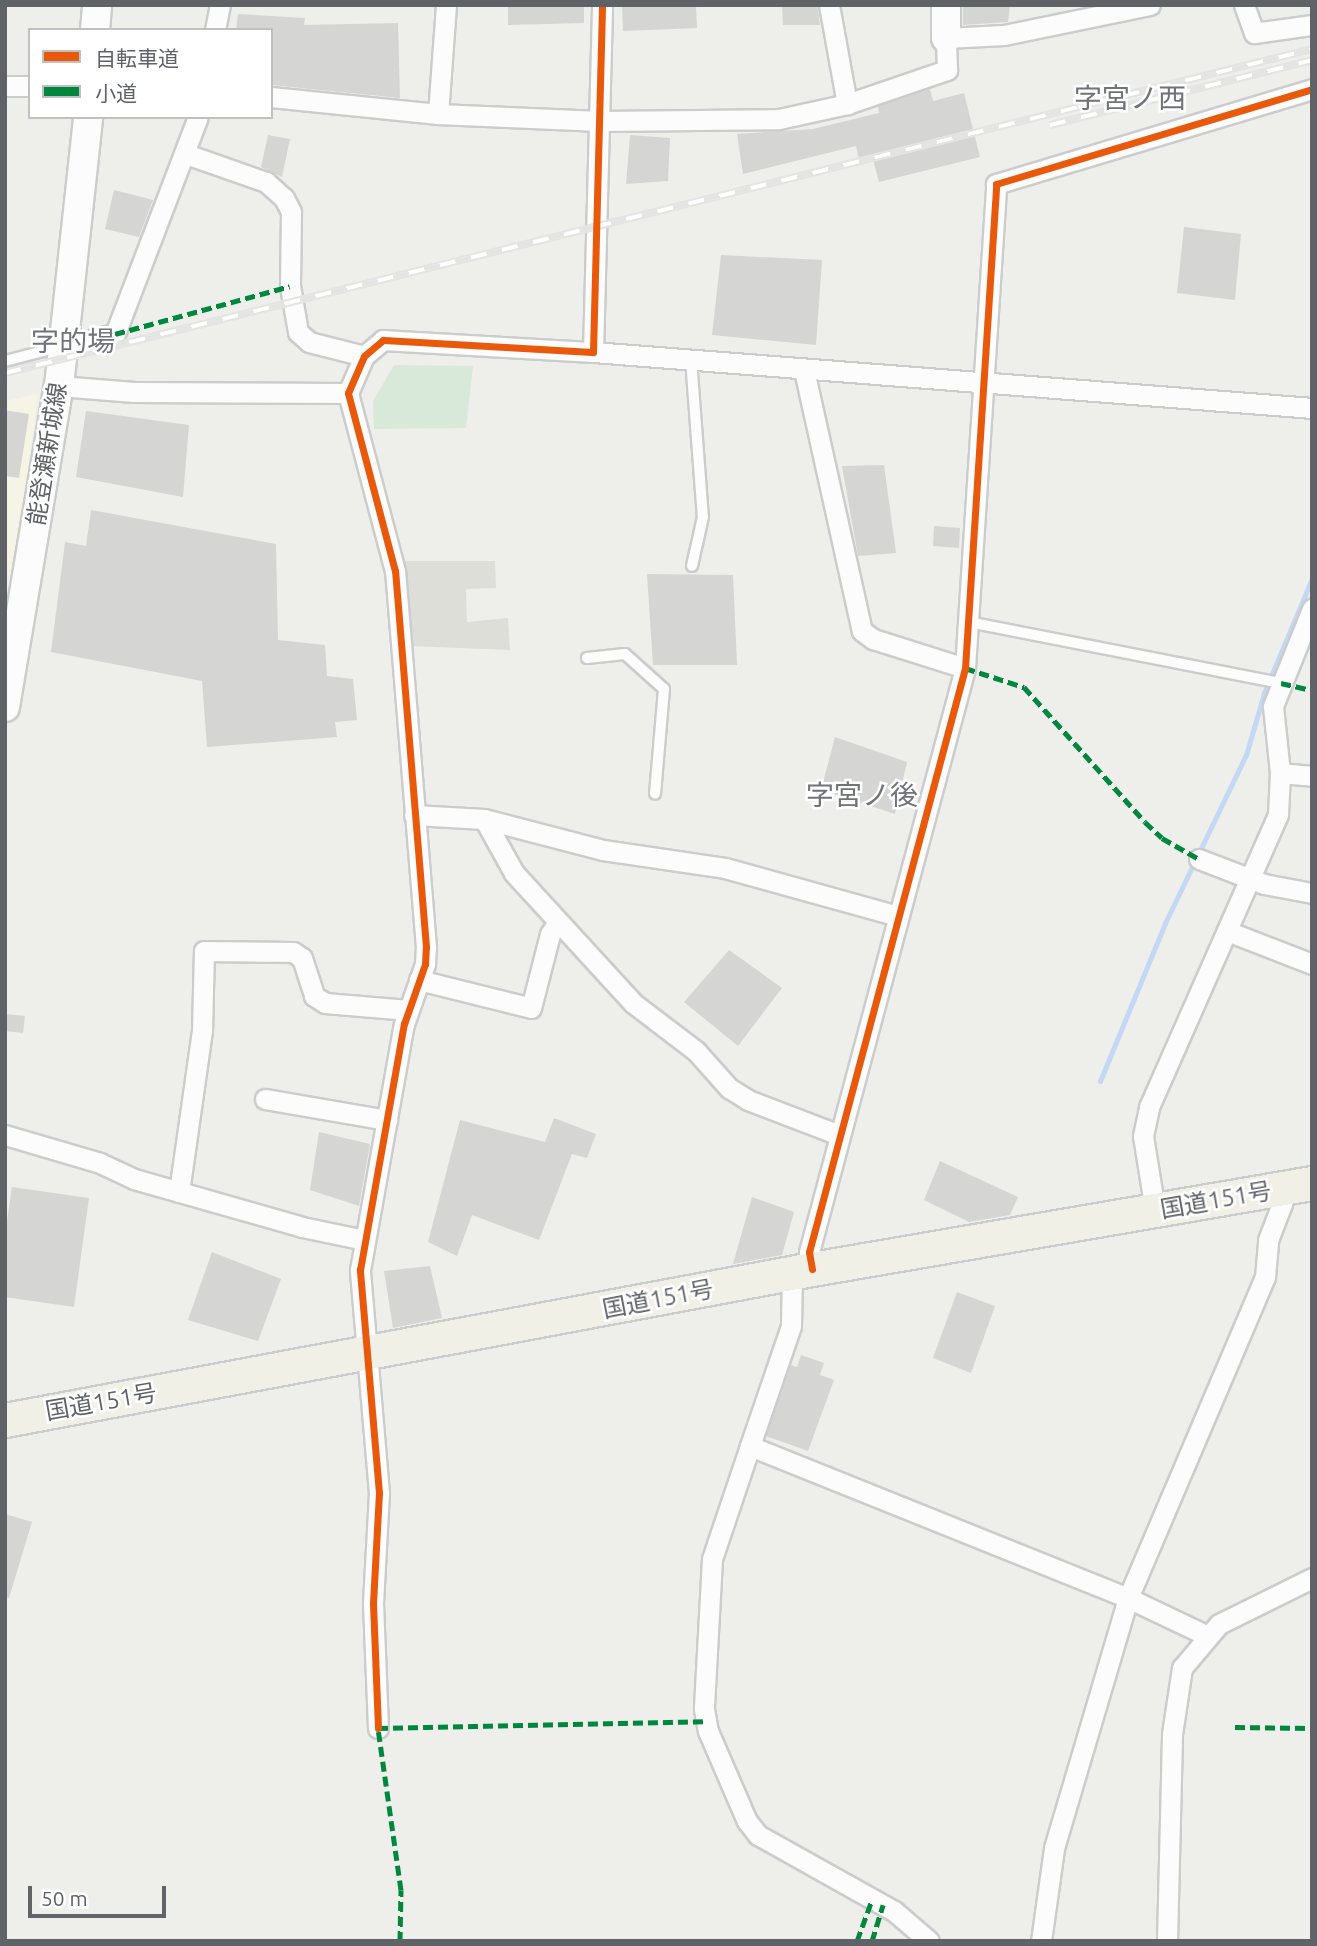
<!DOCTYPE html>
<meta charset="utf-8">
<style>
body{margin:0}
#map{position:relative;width:1317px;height:1946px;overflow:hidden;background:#eeeeea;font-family:Ubuntu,"Noto Sans JP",sans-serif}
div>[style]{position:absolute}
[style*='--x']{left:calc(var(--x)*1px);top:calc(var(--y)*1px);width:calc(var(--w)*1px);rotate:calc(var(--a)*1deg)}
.commercial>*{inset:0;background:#f6f5e5}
.education>*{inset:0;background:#deded8}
.green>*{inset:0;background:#d9e9d9}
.stream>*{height:5px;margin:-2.5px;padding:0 2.5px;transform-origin:2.5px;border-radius:2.5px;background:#c2d8f4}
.building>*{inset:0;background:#d5d5d3}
.roads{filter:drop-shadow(2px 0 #cbcccc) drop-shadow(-2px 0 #cbcccc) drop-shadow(0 2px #cbcccc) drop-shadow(0 -2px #cbcccc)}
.service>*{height:10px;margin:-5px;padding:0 5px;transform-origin:5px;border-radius:5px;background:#fcfcfc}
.minor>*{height:19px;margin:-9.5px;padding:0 9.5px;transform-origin:9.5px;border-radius:9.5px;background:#fcfcfc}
.secondary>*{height:28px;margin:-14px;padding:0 14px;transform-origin:14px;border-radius:14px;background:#fcfcfc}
.trunk>*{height:33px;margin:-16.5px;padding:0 16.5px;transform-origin:16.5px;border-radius:16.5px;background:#f1f0e7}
.rail>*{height:8px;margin-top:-4px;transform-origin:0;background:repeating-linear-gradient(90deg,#fff 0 16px,#e4e4e3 0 32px);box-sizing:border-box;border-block:2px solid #e4e4e3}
.quiet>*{height:5px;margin-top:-2.5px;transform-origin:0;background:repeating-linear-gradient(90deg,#00873e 0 10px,transparent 0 15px)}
.cycleway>*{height:7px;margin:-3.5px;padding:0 3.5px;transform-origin:3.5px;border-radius:3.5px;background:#e8590c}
span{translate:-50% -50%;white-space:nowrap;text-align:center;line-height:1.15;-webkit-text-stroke:5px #fff;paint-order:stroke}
.street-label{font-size:24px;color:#5f6267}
.quarter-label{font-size:28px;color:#707379}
.frame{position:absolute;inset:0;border:7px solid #5f6267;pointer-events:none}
.legend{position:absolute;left:28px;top:28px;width:245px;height:91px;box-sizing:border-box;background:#fff;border:2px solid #bfc0c2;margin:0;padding:9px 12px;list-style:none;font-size:21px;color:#5f6267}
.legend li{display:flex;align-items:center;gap:14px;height:35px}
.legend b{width:35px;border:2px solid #bfc0c2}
.scale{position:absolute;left:28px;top:1886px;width:138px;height:32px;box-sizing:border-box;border:4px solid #5f6267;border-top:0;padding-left:9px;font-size:21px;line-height:24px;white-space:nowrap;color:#5f6267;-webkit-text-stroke:5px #fff;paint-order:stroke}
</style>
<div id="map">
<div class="commercial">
<div style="clip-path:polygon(38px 394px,26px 484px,5px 628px,5px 401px)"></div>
</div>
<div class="education">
<div style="clip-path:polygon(401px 561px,495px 561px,496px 588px,466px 589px,467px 622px,508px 618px,510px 650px,409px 646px)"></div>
</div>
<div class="green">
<div style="clip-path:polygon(394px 365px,473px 366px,466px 428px,374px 429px,373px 401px)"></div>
</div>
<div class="stream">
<div style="--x:1100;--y:1081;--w:171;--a:-67.6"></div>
<div style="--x:1165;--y:923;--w:187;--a:-64.3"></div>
<div style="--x:1246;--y:755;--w:65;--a:-73.8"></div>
<div style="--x:1264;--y:693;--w:125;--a:-67.3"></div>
</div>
<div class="building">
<div style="clip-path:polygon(508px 5px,584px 5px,584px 23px,508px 25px)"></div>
<div style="clip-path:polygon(622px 5px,696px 5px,697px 28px,623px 31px)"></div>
<div style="clip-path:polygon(782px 5px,817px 5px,820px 25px,783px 25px)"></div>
<div style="clip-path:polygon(963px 5px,1010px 5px,1008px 22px,963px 25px)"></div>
<div style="clip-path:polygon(238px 14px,305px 18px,304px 25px,398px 23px,400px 98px,271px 85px,271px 30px,236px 30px)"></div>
<div style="clip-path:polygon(930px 89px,933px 101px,964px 93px,980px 157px,879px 182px,872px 156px,859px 159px,856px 146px,743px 174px,737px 134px,813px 129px,879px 113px,878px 106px)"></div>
<div style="clip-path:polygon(268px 135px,290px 139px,282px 177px,261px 167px)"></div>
<div style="clip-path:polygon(630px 135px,670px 138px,668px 181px,626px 184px)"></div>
<div style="clip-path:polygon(114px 190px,153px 200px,139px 237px,105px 229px)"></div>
<div style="clip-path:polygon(1184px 227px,1241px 234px,1235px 300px,1177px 293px)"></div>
<div style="clip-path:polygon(721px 255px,822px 260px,816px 345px,712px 335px)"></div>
<div style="clip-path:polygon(5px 410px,29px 414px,19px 478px,5px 476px)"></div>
<div style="clip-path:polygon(86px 411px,189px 425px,183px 497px,76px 477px)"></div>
<div style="clip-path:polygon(884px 465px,896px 553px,858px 556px,842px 466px)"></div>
<div style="clip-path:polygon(91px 510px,276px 544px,278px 640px,325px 645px,327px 676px,353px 679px,357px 720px,335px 722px,337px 737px,207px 747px,202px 681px,51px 652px,65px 542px,86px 546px)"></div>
<div style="clip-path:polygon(934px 526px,960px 528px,959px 548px,933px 546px)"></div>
<div style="clip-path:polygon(647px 574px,733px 575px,737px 665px,653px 665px)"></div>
<div style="clip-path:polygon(835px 737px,907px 762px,895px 814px,821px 790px)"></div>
<div style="clip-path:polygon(729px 950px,782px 988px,738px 1046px,684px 1002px)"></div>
<div style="clip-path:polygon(5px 1014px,25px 1016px,23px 1033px,5px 1031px)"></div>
<div style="clip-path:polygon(554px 1118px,596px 1134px,587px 1158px,572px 1154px,539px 1240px,472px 1215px,457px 1256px,428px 1242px,460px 1120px,545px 1142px)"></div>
<div style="clip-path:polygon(319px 1132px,370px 1144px,359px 1206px,310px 1190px)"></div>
<div style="clip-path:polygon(940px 1161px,1018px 1197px,1010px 1215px,969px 1222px,924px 1200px)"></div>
<div style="clip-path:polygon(12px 1187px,89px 1198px,74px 1307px,5px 1297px,5px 1235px)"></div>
<div style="clip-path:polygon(752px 1197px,794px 1212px,782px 1255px,733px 1264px)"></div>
<div style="clip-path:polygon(212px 1252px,281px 1279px,258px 1341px,188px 1320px)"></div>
<div style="clip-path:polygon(430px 1266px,442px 1318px,393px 1328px,384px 1271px)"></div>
<div style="clip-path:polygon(957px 1292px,995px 1306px,971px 1373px,933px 1358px)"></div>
<div style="clip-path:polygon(801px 1355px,824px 1363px,820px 1375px,834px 1380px,808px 1451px,766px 1436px,791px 1365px,797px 1367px)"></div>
<div style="clip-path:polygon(5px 1514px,32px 1522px,9px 1598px,5px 1597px)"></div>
</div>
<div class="roads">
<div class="service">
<div style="--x:691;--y:359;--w:158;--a:85.7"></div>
<div style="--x:703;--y:517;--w:50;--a:102.7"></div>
<div style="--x:5;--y:361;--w:56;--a:-14.5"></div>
<div style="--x:969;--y:622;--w:318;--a:11.1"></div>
<div style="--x:587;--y:658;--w:38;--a:-6"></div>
<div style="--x:625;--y:654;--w:52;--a:41.9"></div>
<div style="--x:664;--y:689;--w:105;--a:94.9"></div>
</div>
<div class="minor">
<div style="--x:829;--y:5;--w:101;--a:79.7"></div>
<div style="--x:1244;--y:5;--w:30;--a:70"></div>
<div style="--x:1254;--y:33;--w:59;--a:-7.9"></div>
<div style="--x:215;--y:30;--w:25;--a:-79"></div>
<div style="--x:5;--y:86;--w:25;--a:0"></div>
<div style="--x:271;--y:97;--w:168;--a:5.8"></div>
<div style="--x:438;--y:114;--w:162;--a:2.5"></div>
<div style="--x:600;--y:121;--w:179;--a:-0.6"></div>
<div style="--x:779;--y:119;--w:70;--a:-12.4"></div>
<div style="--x:847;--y:104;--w:106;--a:-18.8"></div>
<div style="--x:947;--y:70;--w:32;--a:-92"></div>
<div style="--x:946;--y:38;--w:58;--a:-3"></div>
<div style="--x:1004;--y:35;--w:149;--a:-11.6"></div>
<div style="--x:438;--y:114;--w:109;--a:-85.8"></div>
<div style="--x:186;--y:154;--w:85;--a:19.3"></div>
<div style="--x:266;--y:182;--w:24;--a:42"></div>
<div style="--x:284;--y:198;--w:16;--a:63"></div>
<div style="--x:291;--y:212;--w:74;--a:90.8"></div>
<div style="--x:290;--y:286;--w:47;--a:80.1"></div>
<div style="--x:298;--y:332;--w:15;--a:42"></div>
<div style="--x:309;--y:342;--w:57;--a:14.3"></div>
<div style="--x:65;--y:346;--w:51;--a:-13.5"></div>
<div style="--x:115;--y:334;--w:232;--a:-69.1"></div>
<div style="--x:593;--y:352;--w:721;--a:4.45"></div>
<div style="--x:804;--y:370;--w:267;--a:77.5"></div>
<div style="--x:862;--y:631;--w:14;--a:36"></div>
<div style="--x:873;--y:639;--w:96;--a:17.5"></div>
<div style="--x:59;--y:386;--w:75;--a:4.6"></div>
<div style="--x:134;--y:392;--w:214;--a:0.3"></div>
<div style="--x:1280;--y:773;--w:32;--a:5"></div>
<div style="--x:414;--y:815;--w:70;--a:3.3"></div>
<div style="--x:484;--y:819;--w:62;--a:60.9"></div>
<div style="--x:514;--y:873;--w:176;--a:47.5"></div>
<div style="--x:633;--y:1003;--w:79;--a:37.3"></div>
<div style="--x:696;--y:1051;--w:50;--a:48.3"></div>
<div style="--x:729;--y:1088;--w:22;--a:32"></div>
<div style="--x:748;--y:1100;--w:97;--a:21"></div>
<div style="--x:484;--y:819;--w:123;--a:14.6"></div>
<div style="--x:603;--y:850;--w:123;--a:8.4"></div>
<div style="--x:725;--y:868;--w:180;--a:15.5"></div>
<div style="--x:1199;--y:859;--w:70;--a:21"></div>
<div style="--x:1264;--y:884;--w:49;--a:10.6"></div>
<div style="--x:1227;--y:931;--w:91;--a:21.2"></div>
<div style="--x:419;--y:980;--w:115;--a:14"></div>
<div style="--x:531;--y:1008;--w:76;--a:-75.6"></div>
<div style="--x:550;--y:934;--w:12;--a:-55"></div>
<div style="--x:265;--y:1099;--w:124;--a:9.8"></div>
<div style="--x:5;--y:1135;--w:99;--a:16.4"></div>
<div style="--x:100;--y:1163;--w:38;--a:25"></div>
<div style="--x:134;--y:1179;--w:175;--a:15.9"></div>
<div style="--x:302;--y:1227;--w:64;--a:11.7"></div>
<div style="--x:179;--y:1192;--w:163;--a:-81.9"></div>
<div style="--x:202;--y:1031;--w:80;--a:-88.6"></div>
<div style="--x:204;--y:951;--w:89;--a:0.6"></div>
<div style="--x:293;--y:952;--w:11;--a:34"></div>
<div style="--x:302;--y:958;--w:40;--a:72"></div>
<div style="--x:314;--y:996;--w:13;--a:32"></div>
<div style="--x:325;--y:1003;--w:84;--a:4.8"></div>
<div style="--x:1155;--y:1210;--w:75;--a:-99.2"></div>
<div style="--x:1143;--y:1136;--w:30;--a:-78"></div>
<div style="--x:1149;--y:1107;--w:320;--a:-66.2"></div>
<div style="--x:1278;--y:814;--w:41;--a:-87.2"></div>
<div style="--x:1280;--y:773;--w:67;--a:-96"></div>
<div style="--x:1273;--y:706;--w:105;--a:-68.1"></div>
<div style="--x:812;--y:1269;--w:17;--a:-100"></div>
<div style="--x:809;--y:1252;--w:604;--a:-75.04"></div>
<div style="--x:965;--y:668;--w:485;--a:-86.3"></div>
<div style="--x:996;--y:184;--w:330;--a:-16.7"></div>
<div style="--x:792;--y:1273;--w:53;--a:91.1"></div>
<div style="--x:791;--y:1326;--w:127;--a:108.9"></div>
<div style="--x:750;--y:1446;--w:407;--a:21.9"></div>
<div style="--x:1128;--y:1598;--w:86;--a:25.4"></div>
<div style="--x:750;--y:1446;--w:119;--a:108.6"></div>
<div style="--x:712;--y:1559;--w:150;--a:93.1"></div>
<div style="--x:704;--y:1709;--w:22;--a:80"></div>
<div style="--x:708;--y:1731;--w:98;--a:66.6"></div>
<div style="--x:747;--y:1821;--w:18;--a:52"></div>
<div style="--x:758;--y:1835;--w:156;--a:29.2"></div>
<div style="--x:894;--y:1911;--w:46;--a:40.6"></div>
<div style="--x:378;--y:1728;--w:125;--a:-92.3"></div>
<div style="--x:373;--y:1603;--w:110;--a:-86.9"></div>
<div style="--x:379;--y:1493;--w:224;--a:-94.9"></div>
<div style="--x:360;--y:1270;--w:250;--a:-79.9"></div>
<div style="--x:404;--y:1024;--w:64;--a:-70.7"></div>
<div style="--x:425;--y:964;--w:17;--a:-87"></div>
<div style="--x:426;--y:947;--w:377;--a:-94.7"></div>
<div style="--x:395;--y:571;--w:184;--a:-104.8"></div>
<div style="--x:348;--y:393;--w:40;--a:-66.6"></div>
<div style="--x:364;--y:356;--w:25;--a:-40"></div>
<div style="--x:383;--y:340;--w:210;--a:3.3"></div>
<div style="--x:593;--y:352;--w:347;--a:-88.5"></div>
<div style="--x:1041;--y:1941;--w:94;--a:-82"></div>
<div style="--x:1054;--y:1848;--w:261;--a:-73.5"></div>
<div style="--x:1128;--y:1598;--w:349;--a:-66.9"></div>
<div style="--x:1265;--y:1277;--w:37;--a:-85"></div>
<div style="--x:1268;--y:1240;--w:39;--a:-69"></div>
<div style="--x:1282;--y:1204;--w:15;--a:-101"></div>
<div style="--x:1167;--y:1941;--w:207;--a:-88.6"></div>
<div style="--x:1172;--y:1734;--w:67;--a:-81.4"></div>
<div style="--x:1182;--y:1668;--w:57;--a:-49.9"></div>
<div style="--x:1219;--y:1624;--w:104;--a:-26.3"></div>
</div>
<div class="secondary">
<div style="--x:946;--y:5;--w:33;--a:90"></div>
<div style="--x:95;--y:30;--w:25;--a:-85"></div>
<div style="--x:5;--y:707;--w:326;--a:-80.5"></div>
<div style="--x:59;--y:386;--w:271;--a:-83.8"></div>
</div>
<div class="trunk">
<div style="--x:5;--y:1420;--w:821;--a:-10.6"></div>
<div style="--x:812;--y:1269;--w:507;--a:-9.76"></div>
</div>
</div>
<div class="rail">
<div style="--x:1050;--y:125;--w:270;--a:-13.9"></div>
<div style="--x:5;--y:373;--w:1347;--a:-13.92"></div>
</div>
<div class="quiet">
<div style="--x:115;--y:334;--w:181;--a:-15.3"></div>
<div style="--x:965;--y:668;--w:62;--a:17.9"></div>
<div style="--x:1024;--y:687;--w:181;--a:48.1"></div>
<div style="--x:1145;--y:822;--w:23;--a:43"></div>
<div style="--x:1162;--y:838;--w:43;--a:29.6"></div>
<div style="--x:1281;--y:683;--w:32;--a:13"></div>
<div style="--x:1235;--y:1727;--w:77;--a:0.7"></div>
<div style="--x:400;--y:1941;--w:51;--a:-88.9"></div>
<div style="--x:401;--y:1890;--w:164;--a:-98.1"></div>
<div style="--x:378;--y:1728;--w:327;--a:-1.2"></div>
<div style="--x:857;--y:1941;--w:44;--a:-69.9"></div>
<div style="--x:872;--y:1941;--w:38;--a:-73"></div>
</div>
<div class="cycleway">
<div style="--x:812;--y:1269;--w:17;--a:-100"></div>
<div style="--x:809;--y:1252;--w:604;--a:-75.04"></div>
<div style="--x:965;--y:668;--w:485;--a:-86.3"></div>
<div style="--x:996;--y:184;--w:330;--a:-16.7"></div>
<div style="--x:378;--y:1728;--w:125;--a:-92.3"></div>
<div style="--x:373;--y:1603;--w:110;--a:-86.9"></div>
<div style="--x:379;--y:1493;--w:224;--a:-94.9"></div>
<div style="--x:360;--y:1270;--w:250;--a:-79.9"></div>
<div style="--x:404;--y:1024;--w:64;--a:-70.7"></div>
<div style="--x:425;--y:964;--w:17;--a:-87"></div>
<div style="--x:426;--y:947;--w:377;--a:-94.7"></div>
<div style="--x:395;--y:571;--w:184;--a:-104.8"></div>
<div style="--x:348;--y:393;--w:40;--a:-66.6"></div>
<div style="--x:364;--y:356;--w:25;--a:-40"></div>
<div style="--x:383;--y:340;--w:210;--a:3.3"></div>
<div style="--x:593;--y:352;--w:347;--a:-88.5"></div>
</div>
<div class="street-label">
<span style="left:47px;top:454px;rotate:-81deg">能登瀬新城線</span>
<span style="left:1216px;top:1200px;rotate:-10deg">国道151号</span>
<span style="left:658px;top:1299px;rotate:-11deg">国道151号</span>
<span style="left:101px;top:1402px;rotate:-10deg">国道151号</span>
</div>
<div class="quarter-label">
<span style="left:1130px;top:98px">字宮ノ西</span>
<span style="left:73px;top:341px">字的場</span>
<span style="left:862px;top:795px">字宮ノ後</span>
</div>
<div class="frame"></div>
<ul class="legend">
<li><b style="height:9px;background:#e8590c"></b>自転車道</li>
<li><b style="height:9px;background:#00873e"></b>小道</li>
</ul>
<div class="scale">50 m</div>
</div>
